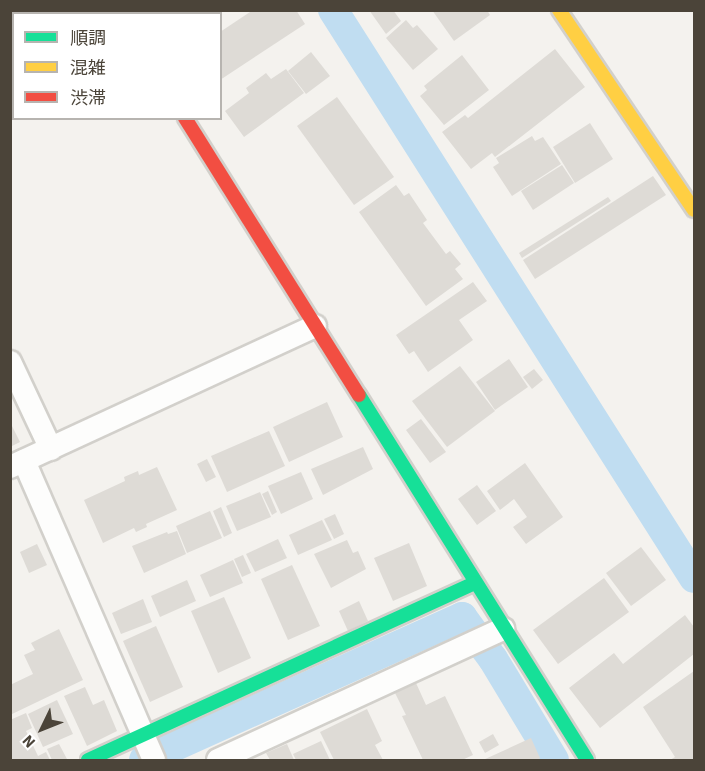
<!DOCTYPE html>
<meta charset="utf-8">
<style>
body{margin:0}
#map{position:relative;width:705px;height:771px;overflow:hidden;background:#f4f2ee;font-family:"Source Sans 3","Noto Sans JP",sans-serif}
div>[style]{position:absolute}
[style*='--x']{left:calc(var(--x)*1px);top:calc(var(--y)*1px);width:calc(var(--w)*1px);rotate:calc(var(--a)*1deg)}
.canal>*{height:30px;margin:-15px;padding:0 15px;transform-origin:15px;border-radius:15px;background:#c0ddf1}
.building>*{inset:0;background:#dedbd6}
.roads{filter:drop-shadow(2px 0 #d2d0cb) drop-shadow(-2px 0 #d2d0cb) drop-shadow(0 2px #d2d0cb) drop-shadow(0 -2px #d2d0cb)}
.street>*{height:22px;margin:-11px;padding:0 11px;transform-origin:11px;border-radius:11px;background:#fdfdfc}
.fast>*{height:14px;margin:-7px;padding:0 7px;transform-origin:7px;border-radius:7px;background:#16e098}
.slow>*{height:14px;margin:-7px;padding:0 7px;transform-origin:7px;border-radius:7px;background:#ffcf43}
.jam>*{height:14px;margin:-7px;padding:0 7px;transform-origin:7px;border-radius:7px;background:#f24e42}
span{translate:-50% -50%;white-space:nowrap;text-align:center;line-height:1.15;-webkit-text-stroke:4.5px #fff;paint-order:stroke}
.frame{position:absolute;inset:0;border:12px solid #4b4439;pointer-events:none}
.legend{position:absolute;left:12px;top:12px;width:210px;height:108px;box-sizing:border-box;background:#fff;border:2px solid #b7b4b0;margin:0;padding:8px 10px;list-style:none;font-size:18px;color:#4b4439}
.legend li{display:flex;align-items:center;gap:12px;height:30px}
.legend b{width:30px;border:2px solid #b7b4b0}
.north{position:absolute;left:12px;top:699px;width:60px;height:60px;-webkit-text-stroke:4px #fff;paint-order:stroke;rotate:227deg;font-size:16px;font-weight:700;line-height:24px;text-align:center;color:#4b4439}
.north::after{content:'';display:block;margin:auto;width:21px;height:27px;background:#4b4439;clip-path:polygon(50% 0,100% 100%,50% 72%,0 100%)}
</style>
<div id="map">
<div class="canal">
<div style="--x:333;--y:10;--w:673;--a:57.56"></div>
<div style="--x:144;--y:760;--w:349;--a:-24.2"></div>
<div style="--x:462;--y:617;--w:52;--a:53.6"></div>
<div style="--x:493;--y:659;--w:118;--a:58.9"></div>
</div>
<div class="building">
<div style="clip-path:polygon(253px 10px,296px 10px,305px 24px,220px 80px,220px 32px)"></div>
<div style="clip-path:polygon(369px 10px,393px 10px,401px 21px,386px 34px)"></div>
<div style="clip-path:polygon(432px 10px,487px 10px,490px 15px,454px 41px)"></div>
<div style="clip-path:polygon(406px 20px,413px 28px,417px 25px,438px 49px,413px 70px,386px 38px)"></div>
<div style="clip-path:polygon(555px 49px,585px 87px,495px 157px,492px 153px,471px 169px,442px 132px,465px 115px,468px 118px)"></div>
<div style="clip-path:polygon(311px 52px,330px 76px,306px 94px,288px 71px)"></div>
<div style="clip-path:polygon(462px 55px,489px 90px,444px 125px,420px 96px,427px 90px,424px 86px)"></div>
<div style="clip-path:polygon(286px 69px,304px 93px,244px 137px,225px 111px,249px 93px,246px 88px,266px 73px,271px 79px)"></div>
<div style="clip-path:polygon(337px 97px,394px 177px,354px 205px,297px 126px)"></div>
<div style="clip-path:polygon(590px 123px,613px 159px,575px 183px,553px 147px)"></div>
<div style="clip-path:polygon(532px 136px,535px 141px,543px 137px,561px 164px,512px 196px,493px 167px,499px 163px,496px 158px)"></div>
<div style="clip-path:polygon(562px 165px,574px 183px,533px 210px,521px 191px)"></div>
<div style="clip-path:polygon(653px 176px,666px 195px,535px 279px,523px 260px)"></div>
<div style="clip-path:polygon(396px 185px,404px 196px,409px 193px,427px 220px,423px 223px,446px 254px,450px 251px,461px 264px,455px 269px,463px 279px,426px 306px,359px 212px)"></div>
<div style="clip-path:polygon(608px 197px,611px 201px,522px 258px,519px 253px)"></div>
<div style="clip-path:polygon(473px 282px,487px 301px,459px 320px,473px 340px,428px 372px,414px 351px,409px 354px,396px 335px)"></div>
<div style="clip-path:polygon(509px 359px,528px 387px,495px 410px,476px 382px)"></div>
<div style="clip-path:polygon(460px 366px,495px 411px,447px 447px,412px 401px)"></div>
<div style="clip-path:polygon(534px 369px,543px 380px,532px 389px,523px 377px)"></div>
<div style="clip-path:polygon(327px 402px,343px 437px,289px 462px,273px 427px)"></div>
<div style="clip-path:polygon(421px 419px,446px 452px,430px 463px,406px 430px)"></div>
<div style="clip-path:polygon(10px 422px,20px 442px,10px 447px)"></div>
<div style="clip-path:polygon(269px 431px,285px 466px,227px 492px,211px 456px)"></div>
<div style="clip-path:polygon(363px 447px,373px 469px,323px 495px,311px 469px)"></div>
<div style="clip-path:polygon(207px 459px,216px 477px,206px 482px,197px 464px)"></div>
<div style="clip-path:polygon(525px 463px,563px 517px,526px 544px,513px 527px,527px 517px,514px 499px,500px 510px,487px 491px)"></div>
<div style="clip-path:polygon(157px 467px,177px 510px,146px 524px,147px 527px,136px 532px,134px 528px,103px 543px,84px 500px,125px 481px,124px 477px,138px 471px,139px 475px)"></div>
<div style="clip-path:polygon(301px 472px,313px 499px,281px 514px,268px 486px)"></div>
<div style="clip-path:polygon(477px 485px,496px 511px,477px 525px,458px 499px)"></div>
<div style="clip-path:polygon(268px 491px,277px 512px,272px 515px,262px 494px)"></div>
<div style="clip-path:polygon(260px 492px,271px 517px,237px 531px,226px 506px)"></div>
<div style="clip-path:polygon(221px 507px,232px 533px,224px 537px,213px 511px)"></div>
<div style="clip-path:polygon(210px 511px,222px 538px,187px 553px,176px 526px)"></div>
<div style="clip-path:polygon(335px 514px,344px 534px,334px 539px,324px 519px)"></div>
<div style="clip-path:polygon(322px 520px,332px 540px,298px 555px,289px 535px)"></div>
<div style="clip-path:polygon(177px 531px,186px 554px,144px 573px,132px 546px,167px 532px,168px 534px)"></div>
<div style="clip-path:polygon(278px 539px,287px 558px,255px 572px,246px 554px)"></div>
<div style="clip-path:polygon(347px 540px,353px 553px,358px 551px,366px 569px,331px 588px,314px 554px)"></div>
<div style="clip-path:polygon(409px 543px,427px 586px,393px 601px,374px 558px)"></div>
<div style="clip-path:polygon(37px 544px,47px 565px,29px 573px,20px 552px)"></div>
<div style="clip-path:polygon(641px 547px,666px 580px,631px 606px,606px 573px)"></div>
<div style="clip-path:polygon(243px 555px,251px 573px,242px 577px,234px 559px)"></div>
<div style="clip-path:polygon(233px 560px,243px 583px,210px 597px,200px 575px)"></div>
<div style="clip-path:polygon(292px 565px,320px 626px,288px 640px,261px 579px)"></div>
<div style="clip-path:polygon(604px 578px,629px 612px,558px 664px,533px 630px)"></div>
<div style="clip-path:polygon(187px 580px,196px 601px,160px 617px,151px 596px)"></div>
<div style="clip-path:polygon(224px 597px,251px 658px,218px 673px,191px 611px)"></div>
<div style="clip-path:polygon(143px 599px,152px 622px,121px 634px,112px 613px)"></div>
<div style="clip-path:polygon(359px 601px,368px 621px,348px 631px,339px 611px)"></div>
<div style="clip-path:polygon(685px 615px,694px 627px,694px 654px,600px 728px,569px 688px,614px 653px,623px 664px)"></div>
<div style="clip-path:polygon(156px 626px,183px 687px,150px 702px,123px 641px)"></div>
<div style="clip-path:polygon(59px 629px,83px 680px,10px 715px,10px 685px,33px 674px,24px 655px,35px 650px,31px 643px)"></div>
<div style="clip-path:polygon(694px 671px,694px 760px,670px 760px,675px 757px,643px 707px)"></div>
<div style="clip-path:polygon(416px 683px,426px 705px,445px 696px,473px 755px,462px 760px,423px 760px,402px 716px,406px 715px,395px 693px)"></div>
<div style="clip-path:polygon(85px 687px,93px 705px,104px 700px,117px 731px,87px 746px,64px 696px)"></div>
<div style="clip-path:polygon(57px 700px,73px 734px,43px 747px,28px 714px)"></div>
<div style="clip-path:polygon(367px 709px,382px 741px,375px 745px,383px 760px,334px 760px,320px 732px)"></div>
<div style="clip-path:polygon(26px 713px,32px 728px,26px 731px,38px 756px,46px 752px,50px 760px,10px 760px,10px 720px)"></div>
<div style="clip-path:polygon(493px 734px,499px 745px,485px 753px,479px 742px)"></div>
<div style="clip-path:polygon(531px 738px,540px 758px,538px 760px,483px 760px)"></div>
<div style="clip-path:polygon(321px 741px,330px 760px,296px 760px,293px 754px)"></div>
<div style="clip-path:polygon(59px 744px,67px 759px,52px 760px,47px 749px)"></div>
<div style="clip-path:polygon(287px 744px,294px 760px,270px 760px,266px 753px)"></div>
</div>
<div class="roads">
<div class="street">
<div style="--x:10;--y:102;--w:4;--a:-14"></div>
<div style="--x:10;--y:362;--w:96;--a:64.8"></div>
<div style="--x:24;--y:461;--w:326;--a:66.5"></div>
<div style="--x:10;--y:467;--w:336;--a:-24.8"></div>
<div style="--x:218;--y:760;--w:314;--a:-24.7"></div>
</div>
<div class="fast">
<div style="--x:359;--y:395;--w:430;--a:58"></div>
<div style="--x:88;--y:760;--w:425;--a:-24.6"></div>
</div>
<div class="slow">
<div style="--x:117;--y:10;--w:4;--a:63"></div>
<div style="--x:559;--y:10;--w:241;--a:56"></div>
</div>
<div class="jam">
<div style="--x:185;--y:118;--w:327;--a:57.9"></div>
</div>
</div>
<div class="frame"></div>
<ul class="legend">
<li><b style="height:8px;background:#16e098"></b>順調</li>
<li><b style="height:8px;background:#ffcf43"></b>混雑</li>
<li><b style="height:8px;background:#f24e42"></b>渋滞</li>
</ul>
<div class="north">N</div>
</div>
